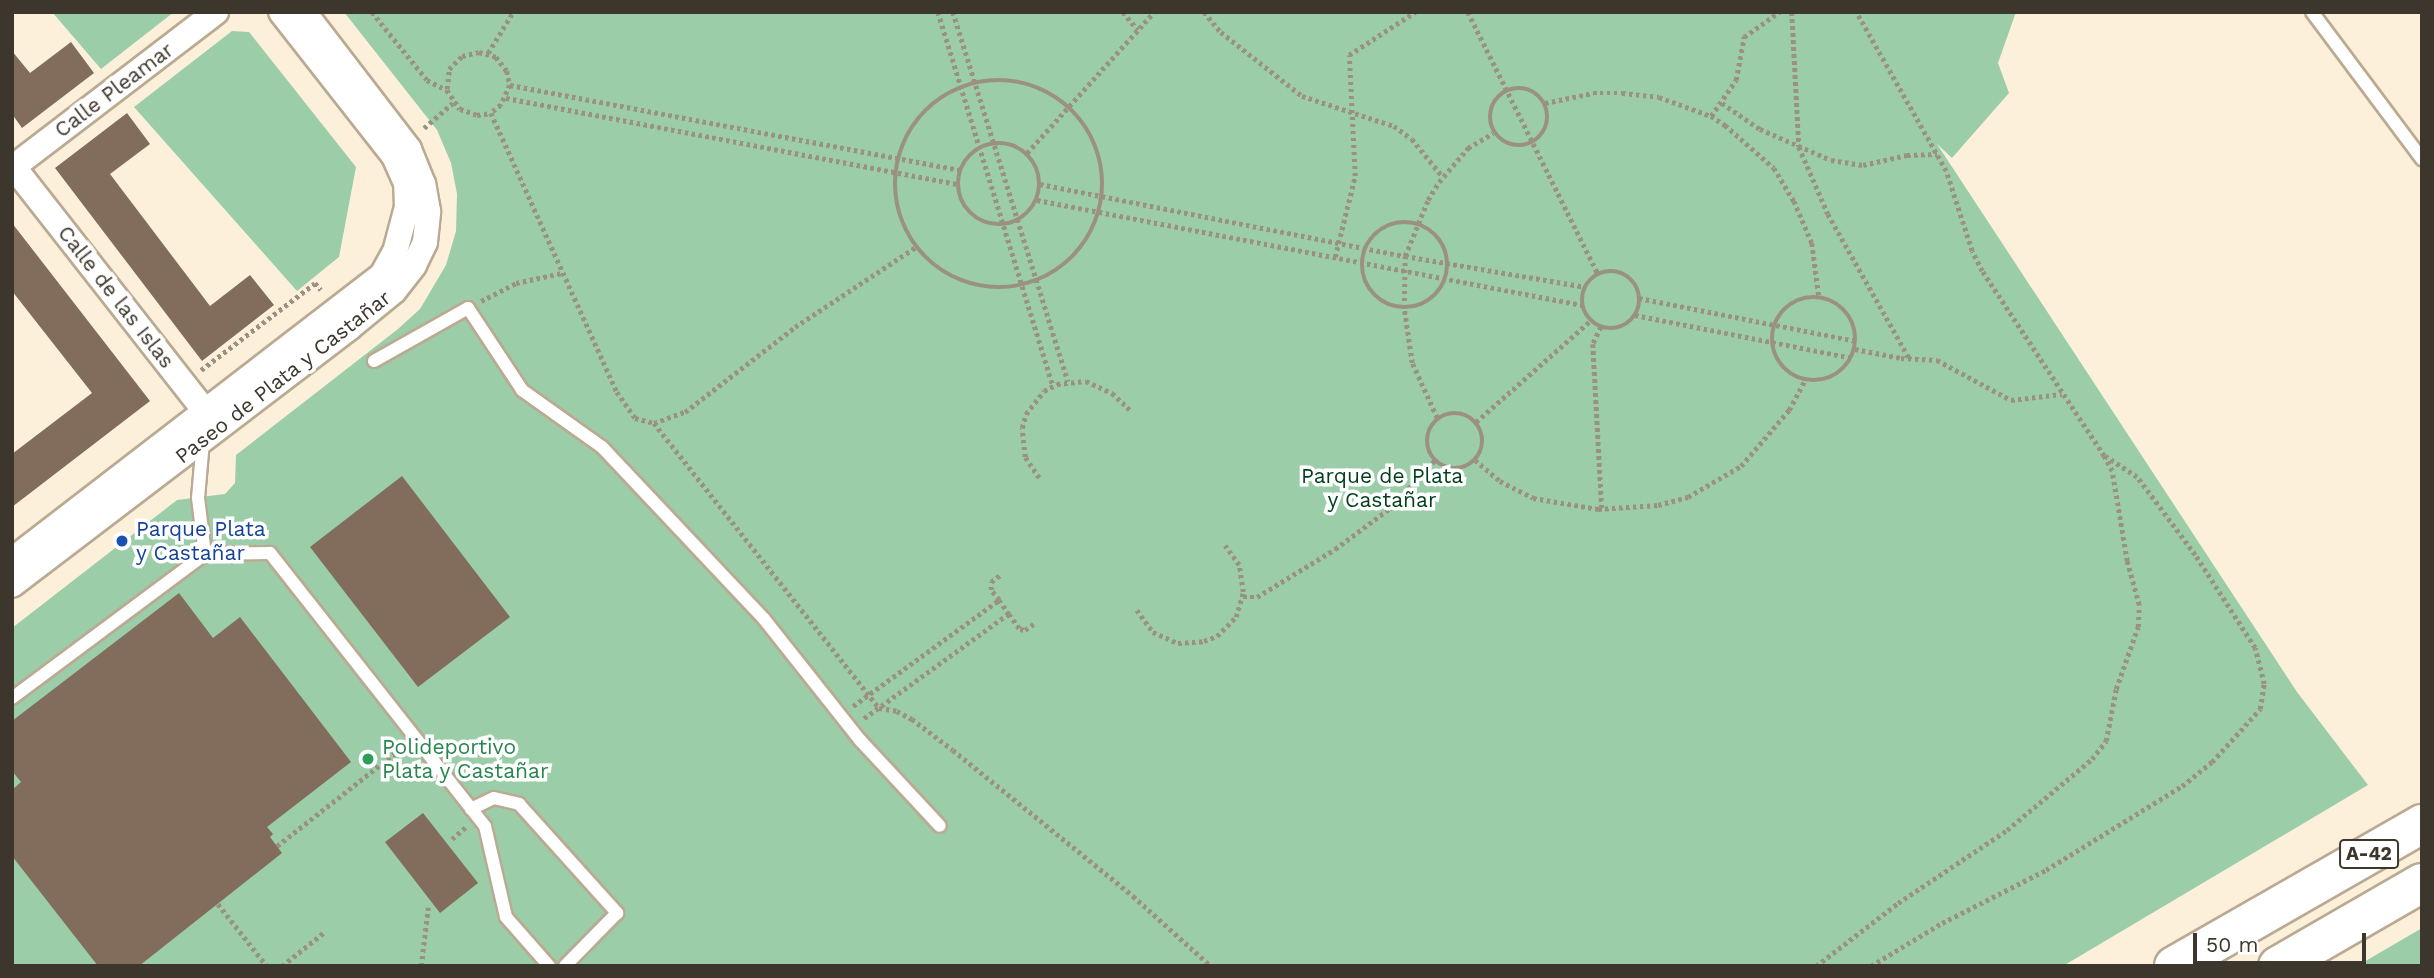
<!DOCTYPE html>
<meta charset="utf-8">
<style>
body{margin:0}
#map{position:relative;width:2434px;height:978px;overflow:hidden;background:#fdf0db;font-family:"Work Sans",sans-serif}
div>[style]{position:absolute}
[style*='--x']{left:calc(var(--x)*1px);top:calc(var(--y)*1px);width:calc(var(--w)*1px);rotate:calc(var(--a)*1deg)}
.green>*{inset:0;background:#9ccda9}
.building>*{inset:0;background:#826c5b}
.path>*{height:4.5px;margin-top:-2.25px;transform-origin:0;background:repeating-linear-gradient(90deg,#9b9182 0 3.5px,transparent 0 7px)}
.path>.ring{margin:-2.25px;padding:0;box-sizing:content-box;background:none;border:4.5px solid #9b9182;border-radius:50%}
.roads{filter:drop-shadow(2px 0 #baaa92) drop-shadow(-2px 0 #baaa92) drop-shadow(0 2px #baaa92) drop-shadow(0 -2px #baaa92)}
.lane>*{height:12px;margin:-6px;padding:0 6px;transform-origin:6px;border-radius:6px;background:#fff}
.street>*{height:24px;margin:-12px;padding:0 12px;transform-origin:12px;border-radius:12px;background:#fff}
.highway>*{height:38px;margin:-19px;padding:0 19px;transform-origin:19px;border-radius:19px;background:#fff}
.dots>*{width:19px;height:19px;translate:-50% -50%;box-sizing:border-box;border:4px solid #fff;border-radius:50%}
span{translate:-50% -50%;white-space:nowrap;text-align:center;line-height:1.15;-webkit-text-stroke:7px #fff;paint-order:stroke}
.shield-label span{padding:2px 5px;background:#fff;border:2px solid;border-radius:5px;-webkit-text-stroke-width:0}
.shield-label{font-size:19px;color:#3c362c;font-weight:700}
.street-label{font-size:21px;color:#3c362c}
.park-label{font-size:21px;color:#003f1c}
.transit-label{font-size:21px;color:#164399}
.left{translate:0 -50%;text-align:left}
.leisure-label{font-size:21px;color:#27864d}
.frame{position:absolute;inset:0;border:14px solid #3c362c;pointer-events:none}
.scale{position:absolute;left:2193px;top:933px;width:173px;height:32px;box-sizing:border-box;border:4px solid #3c362c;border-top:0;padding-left:9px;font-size:21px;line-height:24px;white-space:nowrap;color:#3c362c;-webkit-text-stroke:5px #fff;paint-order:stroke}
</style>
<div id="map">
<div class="green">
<div style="clip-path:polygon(52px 12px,174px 12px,101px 69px)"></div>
<div style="clip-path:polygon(344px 12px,2016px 12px,1998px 63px,2009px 93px,1952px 158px,1937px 144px,2297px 692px,2368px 785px,2063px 966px,12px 966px,12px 628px,177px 500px,225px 494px,235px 483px,236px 455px,398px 329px,420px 309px,446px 265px,456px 231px,457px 194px,451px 163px,437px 130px)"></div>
<div style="clip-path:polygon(232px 31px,249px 32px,356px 167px,339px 257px,297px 291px,134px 107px)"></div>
<div style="clip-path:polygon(2422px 928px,2422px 966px,2357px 966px)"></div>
</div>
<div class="building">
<div style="clip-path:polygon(71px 42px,94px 73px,22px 128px,12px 114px,12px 51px,30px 73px)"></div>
<div style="clip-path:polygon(127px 113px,150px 144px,110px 174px,210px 306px,250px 275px,274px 305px,202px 361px,55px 168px)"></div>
<div style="clip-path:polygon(12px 223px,150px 401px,12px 507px,12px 454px,92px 393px,12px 291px)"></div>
<div style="clip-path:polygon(402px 476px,510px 617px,418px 687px,310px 547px)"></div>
<div style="clip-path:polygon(179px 593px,213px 638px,240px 617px,351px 762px,267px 827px,273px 834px,270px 837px,282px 853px,139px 966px,98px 966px,12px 856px,12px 790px,21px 782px,12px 771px,12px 721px)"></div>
<div style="clip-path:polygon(423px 813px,478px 883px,440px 913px,385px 842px)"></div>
</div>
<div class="path">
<div style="--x:372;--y:12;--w:87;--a:51"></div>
<div style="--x:427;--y:80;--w:22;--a:27"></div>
<div style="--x:447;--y:90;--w:23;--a:56"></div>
<div style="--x:460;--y:109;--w:18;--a:19"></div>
<div style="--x:477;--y:115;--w:14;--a:-8"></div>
<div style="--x:491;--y:113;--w:306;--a:65.7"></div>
<div style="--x:617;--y:392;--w:32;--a:55"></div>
<div style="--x:635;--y:418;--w:20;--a:15"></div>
<div style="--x:654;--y:423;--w:33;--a:-20"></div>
<div style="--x:685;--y:412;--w:139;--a:-37.7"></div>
<div style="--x:795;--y:327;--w:145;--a:-33.5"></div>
<div style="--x:938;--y:12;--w:391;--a:72.9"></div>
<div style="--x:953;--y:12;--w:387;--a:72.7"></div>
<div style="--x:1123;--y:12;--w:23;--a:50"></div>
<div style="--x:1204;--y:12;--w:26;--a:50"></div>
<div style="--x:1221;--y:32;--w:103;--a:38.3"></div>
<div style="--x:1302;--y:96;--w:97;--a:18.1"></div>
<div style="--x:1394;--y:126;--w:22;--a:36"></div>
<div style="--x:1412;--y:139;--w:49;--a:50.8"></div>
<div style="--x:1468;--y:12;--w:292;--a:63.6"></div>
<div style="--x:1792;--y:12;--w:135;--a:87"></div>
<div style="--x:1799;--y:147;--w:73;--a:66.6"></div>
<div style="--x:1828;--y:214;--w:165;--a:60.6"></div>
<div style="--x:488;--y:53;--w:48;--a:-58.6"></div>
<div class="ring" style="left:895px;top:80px;width:203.5px;height:203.5px"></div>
<div style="--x:510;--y:85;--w:458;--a:10.7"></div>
<div class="ring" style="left:1490px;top:88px;width:53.5px;height:53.5px"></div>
<div style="--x:447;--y:89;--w:20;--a:-84"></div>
<div style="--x:449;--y:69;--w:18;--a:-45"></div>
<div style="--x:462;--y:56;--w:17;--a:-13"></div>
<div style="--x:479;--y:52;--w:18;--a:16"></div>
<div style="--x:496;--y:57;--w:18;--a:52"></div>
<div style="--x:507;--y:71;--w:14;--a:78"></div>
<div style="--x:510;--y:85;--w:22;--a:114"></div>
<div style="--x:501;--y:105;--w:13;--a:141"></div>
<div style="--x:506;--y:98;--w:459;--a:10.8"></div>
<div style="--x:1545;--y:103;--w:49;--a:-11.8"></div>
<div style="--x:1593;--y:93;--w:29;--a:0"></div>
<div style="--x:1622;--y:93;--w:37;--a:6"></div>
<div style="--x:1659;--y:97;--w:55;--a:20.1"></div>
<div style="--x:1711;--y:116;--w:17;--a:33"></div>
<div style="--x:1725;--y:125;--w:65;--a:41.3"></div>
<div style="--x:1774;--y:168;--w:39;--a:59"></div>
<div style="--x:1794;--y:201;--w:46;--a:66.8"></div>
<div style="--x:1812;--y:243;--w:53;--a:82.5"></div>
<div style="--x:1722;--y:103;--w:46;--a:34.4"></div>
<div style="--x:1760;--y:129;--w:77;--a:23.6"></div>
<div style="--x:1831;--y:160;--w:32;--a:9"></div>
<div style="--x:1863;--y:165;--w:45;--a:-12.8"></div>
<div style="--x:1907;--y:155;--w:30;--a:-2"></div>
<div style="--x:1711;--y:116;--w:44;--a:-55.2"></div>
<div style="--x:1736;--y:80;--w:44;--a:-79.5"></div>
<div style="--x:1744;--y:37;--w:43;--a:-35.5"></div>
<div style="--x:424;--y:128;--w:38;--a:-41"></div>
<div class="ring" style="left:958px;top:143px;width:77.5px;height:77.5px"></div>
<div style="--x:1027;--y:153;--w:190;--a:-48"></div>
<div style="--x:1040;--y:184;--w:372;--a:11.2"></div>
<div style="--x:1405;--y:256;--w:184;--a:9.7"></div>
<div style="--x:1037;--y:200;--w:555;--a:10.91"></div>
<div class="ring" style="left:1362px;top:222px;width:81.5px;height:81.5px"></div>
<div style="--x:1335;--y:257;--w:83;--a:-76.1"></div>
<div style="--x:1355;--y:176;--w:121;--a:-92.8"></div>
<div style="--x:1349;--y:55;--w:79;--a:-33.1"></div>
<div class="ring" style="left:1582px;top:271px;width:53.5px;height:53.5px"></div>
<div class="ring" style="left:1772px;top:297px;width:79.5px;height:79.5px"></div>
<div style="--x:1639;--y:298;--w:222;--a:11.2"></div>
<div style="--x:481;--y:301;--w:39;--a:-27"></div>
<div style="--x:516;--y:283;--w:47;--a:-12.3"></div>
<div style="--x:1635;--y:315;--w:221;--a:11.2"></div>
<div style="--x:1601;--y:327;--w:19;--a:115"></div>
<div style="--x:1593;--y:344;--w:165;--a:86.9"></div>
<div style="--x:1855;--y:349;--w:47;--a:11.1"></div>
<div style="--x:1901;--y:358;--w:36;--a:3"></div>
<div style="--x:1937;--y:360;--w:84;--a:28.4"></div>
<div style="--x:2011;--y:400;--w:51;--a:-6.7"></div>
<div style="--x:201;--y:370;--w:143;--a:-37.3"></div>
<div style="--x:315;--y:283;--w:9;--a:49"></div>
<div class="ring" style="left:1427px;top:413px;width:51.5px;height:51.5px"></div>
<div style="--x:1437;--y:418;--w:60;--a:-114.4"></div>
<div style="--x:1412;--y:363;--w:56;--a:-98.3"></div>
<div style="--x:1404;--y:308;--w:52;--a:-88.9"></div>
<div style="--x:1405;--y:256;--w:61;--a:-67.7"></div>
<div style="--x:1428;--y:200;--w:21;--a:-59"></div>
<div style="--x:1439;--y:182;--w:45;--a:-49.5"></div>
<div style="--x:1468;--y:148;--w:29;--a:-31"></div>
<div style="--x:1476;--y:422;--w:152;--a:-41.5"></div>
<div style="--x:654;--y:423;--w:363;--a:51.7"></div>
<div style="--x:879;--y:708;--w:18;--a:9"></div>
<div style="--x:897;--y:711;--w:17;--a:28"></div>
<div style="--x:912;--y:719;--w:51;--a:37.1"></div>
<div style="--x:953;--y:750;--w:232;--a:39"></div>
<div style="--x:1133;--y:896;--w:105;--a:41.9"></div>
<div style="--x:1475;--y:460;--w:33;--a:40"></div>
<div style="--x:1500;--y:481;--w:37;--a:27"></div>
<div style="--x:1533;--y:498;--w:66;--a:9.6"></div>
<div style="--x:1598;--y:509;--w:60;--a:-3.8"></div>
<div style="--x:1658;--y:505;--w:31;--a:-15"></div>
<div style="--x:1688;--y:497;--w:61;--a:-30.3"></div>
<div style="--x:1741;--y:466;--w:74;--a:-49.4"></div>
<div style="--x:1789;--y:410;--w:34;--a:-62"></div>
<div style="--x:1039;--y:478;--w:25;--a:-124"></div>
<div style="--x:1025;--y:457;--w:29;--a:-96"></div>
<div style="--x:1022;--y:428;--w:15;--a:-74"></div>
<div style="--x:1026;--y:414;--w:29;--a:-52"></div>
<div style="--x:1044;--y:391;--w:15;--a:-28"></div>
<div style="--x:1057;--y:384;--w:29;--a:-6"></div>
<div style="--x:1086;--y:381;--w:29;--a:25"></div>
<div style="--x:1112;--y:393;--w:25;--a:43"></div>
<div style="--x:1243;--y:597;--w:14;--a:0"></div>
<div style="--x:1257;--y:597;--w:92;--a:-31.6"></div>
<div style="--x:1335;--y:549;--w:67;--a:-36.5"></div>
<div style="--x:1389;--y:509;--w:66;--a:-46.8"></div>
<div style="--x:999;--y:600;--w:13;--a:-129"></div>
<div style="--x:991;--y:590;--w:8;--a:-90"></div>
<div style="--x:991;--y:582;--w:11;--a:-38"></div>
<div style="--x:1137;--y:610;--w:27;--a:54"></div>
<div style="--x:1153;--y:632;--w:27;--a:24"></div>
<div style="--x:1178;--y:643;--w:26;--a:-4"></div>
<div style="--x:1204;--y:641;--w:14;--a:-21"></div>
<div style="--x:1217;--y:636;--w:27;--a:-45"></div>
<div style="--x:1236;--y:617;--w:26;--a:-74"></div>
<div style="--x:1243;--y:592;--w:27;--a:-98"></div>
<div style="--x:1239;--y:565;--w:24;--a:-126"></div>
<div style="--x:1009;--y:614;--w:19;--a:54"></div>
<div style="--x:1020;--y:629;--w:5;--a:11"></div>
<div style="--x:1025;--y:630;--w:12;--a:-35"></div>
<div style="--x:853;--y:706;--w:180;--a:-36"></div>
<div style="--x:999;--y:600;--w:17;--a:54"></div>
<div style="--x:1009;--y:614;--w:179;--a:144.1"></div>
<div style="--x:452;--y:839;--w:18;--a:-41"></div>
<div style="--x:277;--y:846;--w:162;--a:-38.2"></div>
<div style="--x:218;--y:904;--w:79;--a:51.7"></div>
<div style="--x:282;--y:966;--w:53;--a:-38.8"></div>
<div style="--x:421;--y:966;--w:59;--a:-83.2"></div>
<div style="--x:1816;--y:966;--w:103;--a:-37.5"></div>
<div style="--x:1898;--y:903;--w:131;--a:-33.8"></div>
<div style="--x:2007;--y:830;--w:111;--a:-39.9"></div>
<div style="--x:2092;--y:759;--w:23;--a:-52"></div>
<div style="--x:2106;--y:741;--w:53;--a:-79.1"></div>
<div style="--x:2116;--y:689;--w:66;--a:-70.5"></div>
<div style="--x:2138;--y:627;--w:22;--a:-87"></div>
<div style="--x:2139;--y:605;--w:46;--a:-105.3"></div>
<div style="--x:2127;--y:561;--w:91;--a:-99.5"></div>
<div style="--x:2112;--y:471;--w:17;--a:-118"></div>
<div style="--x:2104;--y:456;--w:222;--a:-123.4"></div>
<div style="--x:1982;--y:271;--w:22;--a:-117"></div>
<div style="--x:1972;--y:251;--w:84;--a:-108"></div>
<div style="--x:1946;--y:171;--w:183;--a:-119.5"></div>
<div style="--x:1871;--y:966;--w:83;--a:-31.2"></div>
<div style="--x:1942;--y:923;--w:117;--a:-27"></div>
<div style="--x:2046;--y:870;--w:160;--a:-31.7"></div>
<div style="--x:2182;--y:786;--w:38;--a:-39"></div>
<div style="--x:2212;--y:762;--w:72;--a:-47.8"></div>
<div style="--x:2260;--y:709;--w:25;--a:-81"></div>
<div style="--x:2264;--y:684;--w:37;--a:-104"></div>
<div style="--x:2255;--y:648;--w:111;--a:-122.8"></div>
<div style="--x:2195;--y:555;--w:97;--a:-126.6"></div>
<div style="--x:2137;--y:477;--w:38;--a:-147"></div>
</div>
<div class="roads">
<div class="lane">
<div style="--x:2312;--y:12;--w:184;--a:53.2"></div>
<div style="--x:374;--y:361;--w:108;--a:-29.4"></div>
<div style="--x:468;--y:308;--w:98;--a:56.6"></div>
<div style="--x:522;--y:390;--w:98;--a:35.5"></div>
<div style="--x:602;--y:447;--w:236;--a:46.7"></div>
<div style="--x:764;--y:619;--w:154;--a:51.6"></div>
<div style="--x:860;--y:740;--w:117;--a:47.1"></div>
<div style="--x:203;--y:441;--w:57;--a:95"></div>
<div style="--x:198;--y:498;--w:56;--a:82.9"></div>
<div style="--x:12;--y:698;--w:241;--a:-36.7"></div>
<div style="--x:205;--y:554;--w:65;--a:-0.9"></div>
<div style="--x:270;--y:553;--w:347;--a:51.8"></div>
<div style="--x:485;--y:826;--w:93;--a:77"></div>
<div style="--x:506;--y:917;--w:65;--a:48.7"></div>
<div style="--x:471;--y:809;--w:25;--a:-26"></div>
<div style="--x:494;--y:798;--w:26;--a:13"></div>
<div style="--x:519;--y:804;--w:147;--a:48"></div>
<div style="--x:617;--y:913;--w:74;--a:134.5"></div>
</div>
<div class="street">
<div style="--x:12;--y:165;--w:329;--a:51.9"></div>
<div style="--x:12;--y:168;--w:257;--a:-37.4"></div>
<div style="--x:12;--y:560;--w:467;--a:-37.6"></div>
<div style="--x:382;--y:275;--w:26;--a:-61"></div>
<div style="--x:395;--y:252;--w:47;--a:-75.1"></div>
<div style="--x:407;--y:207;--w:24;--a:-92"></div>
<div style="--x:406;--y:183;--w:30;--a:-114"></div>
<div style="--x:394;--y:156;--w:183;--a:-128.1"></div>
<div style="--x:12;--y:585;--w:424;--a:-37.3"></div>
<div style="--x:349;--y:328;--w:58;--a:-39.4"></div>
<div style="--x:394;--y:291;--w:33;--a:-52"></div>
<div style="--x:414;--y:265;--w:25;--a:-64"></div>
<div style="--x:425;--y:242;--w:31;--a:-84"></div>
<div style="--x:428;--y:211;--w:27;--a:-100"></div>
<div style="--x:423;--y:184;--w:38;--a:-112"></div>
<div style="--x:409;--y:149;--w:173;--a:-127.5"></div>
</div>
<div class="highway">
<div style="--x:2174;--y:966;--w:286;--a:-29.8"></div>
<div style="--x:2278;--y:966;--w:166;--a:-30"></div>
</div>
</div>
<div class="dots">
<div style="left:122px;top:541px;background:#1a4fb4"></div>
<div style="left:368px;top:759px;background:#2e9e5b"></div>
</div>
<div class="shield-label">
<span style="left:2369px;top:854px">A-42</span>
</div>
<div class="street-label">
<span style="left:114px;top:90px;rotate:-37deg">Calle Pleamar</span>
<span style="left:116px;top:297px;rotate:52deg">Calle de las Islas</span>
<span style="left:283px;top:377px;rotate:-38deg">Paseo de Plata y Castañar</span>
</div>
<div class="park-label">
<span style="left:1382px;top:488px">Parque de Plata<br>y Castañar</span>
</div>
<div class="transit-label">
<span class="left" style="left:136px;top:541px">Parque Plata<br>y Castañar</span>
</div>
<div class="leisure-label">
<span class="left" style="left:382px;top:759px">Polideportivo<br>Plata y Castañar</span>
</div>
<div class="frame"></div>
<div class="scale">50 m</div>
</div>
